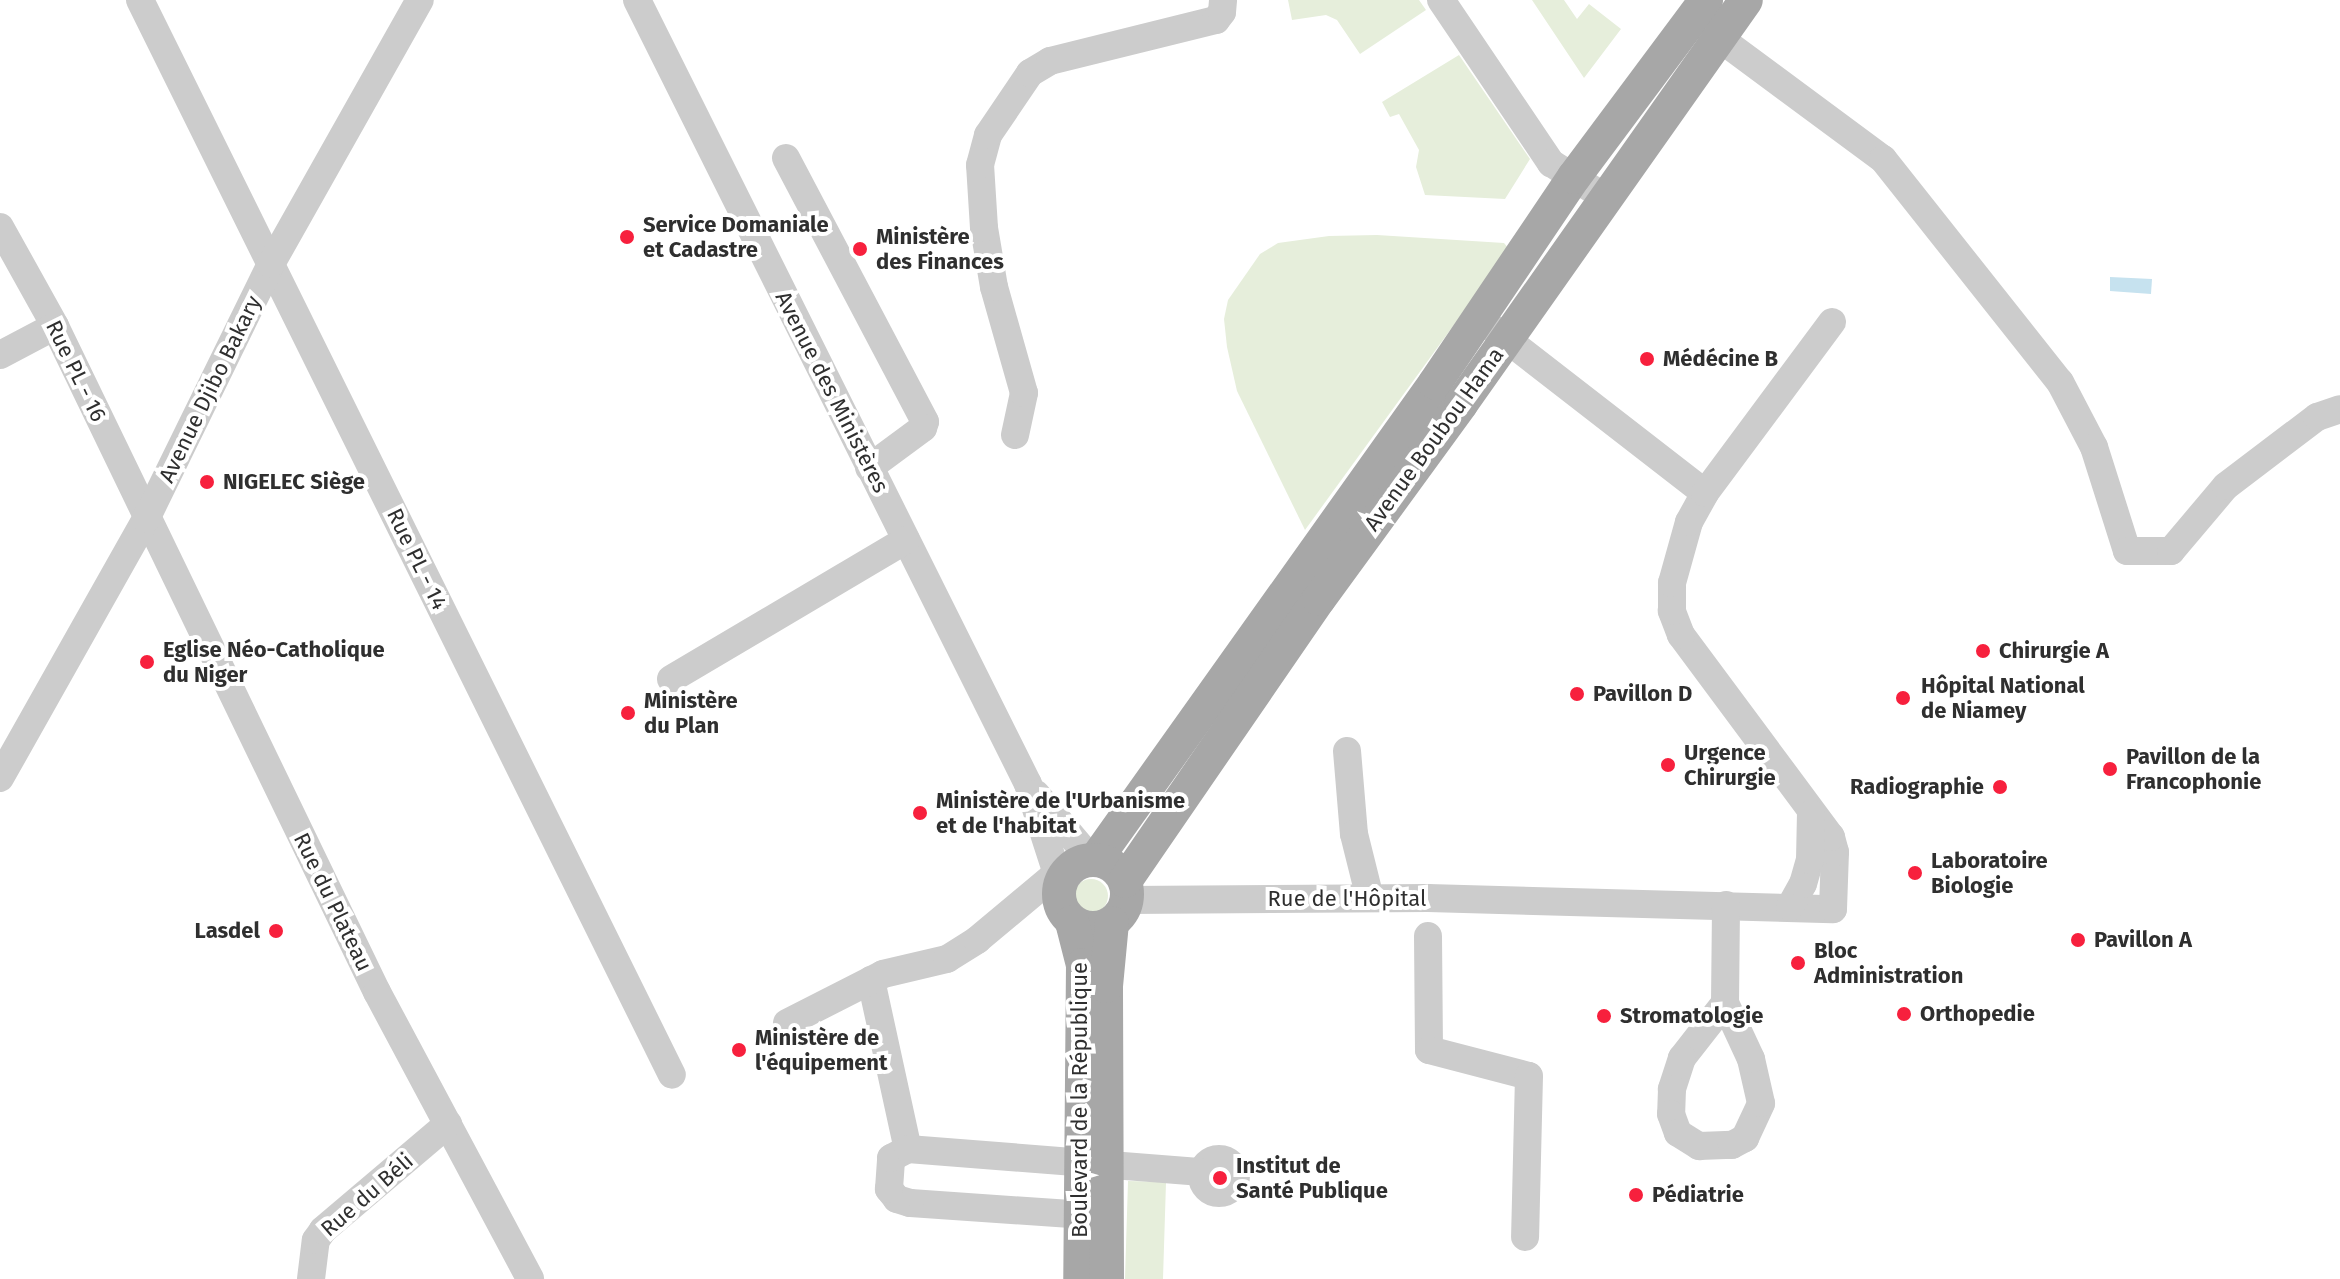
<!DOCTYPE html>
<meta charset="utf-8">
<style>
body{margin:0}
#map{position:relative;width:2340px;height:1279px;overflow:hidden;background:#fff;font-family:"Fira Sans",sans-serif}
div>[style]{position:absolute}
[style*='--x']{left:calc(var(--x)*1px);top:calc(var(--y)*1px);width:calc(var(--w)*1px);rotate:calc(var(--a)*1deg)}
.green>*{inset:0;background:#e6eedb}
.round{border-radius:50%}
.water>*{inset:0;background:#c6e2ef}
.minor>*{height:28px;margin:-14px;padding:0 14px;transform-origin:14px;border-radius:14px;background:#ccc}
.minor>.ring{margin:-14px;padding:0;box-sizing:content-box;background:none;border:28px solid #ccc;border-radius:50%}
.major>*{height:34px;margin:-17px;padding:0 17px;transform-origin:17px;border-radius:17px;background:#a7a7a7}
.major>.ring{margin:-17px;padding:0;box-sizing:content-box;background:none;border:34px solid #a7a7a7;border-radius:50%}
.dots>*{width:22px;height:22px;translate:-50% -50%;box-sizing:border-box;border:4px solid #fff;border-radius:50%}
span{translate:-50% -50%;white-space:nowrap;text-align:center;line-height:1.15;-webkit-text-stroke:8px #fff;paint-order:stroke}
.poi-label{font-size:22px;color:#2f2f2f;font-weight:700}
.left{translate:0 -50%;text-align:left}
.right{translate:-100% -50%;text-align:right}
.street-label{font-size:22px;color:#2f2f2f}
</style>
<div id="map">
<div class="green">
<div style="clip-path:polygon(1288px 0,1419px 0,1426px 10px,1360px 54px,1337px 20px,1326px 15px,1292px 20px)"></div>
<div style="clip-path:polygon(1532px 0,1564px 0,1577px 19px,1589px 4px,1621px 29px,1584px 78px)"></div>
<div style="clip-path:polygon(1459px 55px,1530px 159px,1505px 199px,1425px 195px,1416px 167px,1419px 150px,1399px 114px,1390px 117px,1382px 102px)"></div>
<div style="clip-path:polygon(1377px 235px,1504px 243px,1509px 249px,1305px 530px,1237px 391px,1227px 347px,1224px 319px,1228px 300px,1260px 254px,1278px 243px,1329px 236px)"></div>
<div class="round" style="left:1074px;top:879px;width:34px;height:34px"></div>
<div style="clip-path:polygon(1128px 1181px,1166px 1182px,1163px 1279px,1125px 1279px)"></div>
</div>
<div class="water">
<div style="clip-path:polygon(2110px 277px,2152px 279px,2151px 294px,2110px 291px)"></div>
</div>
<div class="minor">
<div style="--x:140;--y:0;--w:1199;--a:63.67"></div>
<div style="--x:637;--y:0;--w:876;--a:63.49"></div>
<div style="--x:1028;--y:784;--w:104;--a:72.1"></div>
<div style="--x:1441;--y:0;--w:197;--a:56"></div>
<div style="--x:1551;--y:163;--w:65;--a:32.5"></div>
<div style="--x:1703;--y:26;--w:224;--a:36.5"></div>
<div style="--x:1883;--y:159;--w:285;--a:51.6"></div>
<div style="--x:2060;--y:382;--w:73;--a:62.4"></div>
<div style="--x:2094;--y:447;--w:109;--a:72.4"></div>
<div style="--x:2127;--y:551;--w:44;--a:0"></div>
<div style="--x:2171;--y:551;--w:85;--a:-49.8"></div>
<div style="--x:2226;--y:486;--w:114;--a:-37.2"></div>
<div style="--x:2317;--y:417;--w:24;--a:-19"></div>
<div style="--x:786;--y:158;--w:298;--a:62.2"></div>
<div style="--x:925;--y:422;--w:6;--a:108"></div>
<div style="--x:923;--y:428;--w:67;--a:143.5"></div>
<div style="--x:0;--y:227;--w:113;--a:60.9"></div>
<div style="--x:55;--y:326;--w:740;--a:64.2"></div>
<div style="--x:377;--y:992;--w:325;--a:61.9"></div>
<div style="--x:1478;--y:317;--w:287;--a:37.8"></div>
<div style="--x:0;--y:355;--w:62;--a:-27.8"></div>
<div style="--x:1015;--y:435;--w:43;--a:-77.9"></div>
<div style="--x:1024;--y:393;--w:110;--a:-105.8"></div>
<div style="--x:994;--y:287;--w:60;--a:-99.6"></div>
<div style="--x:984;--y:228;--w:63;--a:-93.6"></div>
<div style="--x:980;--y:165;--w:31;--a:-75"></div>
<div style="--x:988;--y:135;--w:75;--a:-55.9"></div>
<div style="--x:1030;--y:73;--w:23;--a:-31"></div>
<div style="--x:1050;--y:61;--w:171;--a:-13.9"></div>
<div style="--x:1216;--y:20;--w:10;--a:-53"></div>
<div style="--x:1222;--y:12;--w:12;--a:-85"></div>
<div style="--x:671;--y:679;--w:273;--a:-30.6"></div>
<div style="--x:1347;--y:751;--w:83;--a:85.2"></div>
<div style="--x:1354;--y:834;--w:66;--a:76"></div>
<div style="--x:0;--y:778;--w:297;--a:-60.6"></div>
<div style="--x:146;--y:519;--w:284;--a:-63.9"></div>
<div style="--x:271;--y:264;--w:303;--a:-60.6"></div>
<div style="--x:1036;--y:794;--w:85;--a:49.8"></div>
<div style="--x:1127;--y:900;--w:301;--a:-0.4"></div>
<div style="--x:1428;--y:898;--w:405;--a:1.6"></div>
<div style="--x:1833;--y:909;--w:57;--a:-88"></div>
<div style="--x:1835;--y:852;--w:16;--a:-105"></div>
<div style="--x:1831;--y:837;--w:252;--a:-126.6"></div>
<div style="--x:1681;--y:635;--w:26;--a:-111"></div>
<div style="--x:1672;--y:611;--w:28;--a:-90"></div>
<div style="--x:1672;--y:583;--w:63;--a:-74.4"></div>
<div style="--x:1689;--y:522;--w:33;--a:-61"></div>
<div style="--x:1705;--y:493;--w:213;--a:-53.4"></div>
<div style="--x:1790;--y:907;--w:26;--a:-61"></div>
<div style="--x:1803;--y:884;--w:25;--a:-74"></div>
<div style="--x:1810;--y:860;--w:46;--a:-88.8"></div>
<div style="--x:1428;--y:936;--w:114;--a:89.5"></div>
<div style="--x:1429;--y:1050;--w:103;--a:14.6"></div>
<div style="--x:1529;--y:1076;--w:161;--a:91.4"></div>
<div style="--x:871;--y:980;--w:173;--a:77.7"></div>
<div style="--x:1725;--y:1003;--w:70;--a:128"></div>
<div style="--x:1682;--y:1058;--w:33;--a:108"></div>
<div style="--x:1672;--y:1089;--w:25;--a:92"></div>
<div style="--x:1671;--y:1114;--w:20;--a:70"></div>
<div style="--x:1678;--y:1133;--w:25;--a:32"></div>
<div style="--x:1699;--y:1146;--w:33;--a:-2"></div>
<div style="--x:1732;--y:1145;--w:15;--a:-28"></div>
<div style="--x:1745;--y:1138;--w:38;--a:-65"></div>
<div style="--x:1761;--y:1103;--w:45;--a:-102.8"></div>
<div style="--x:1751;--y:1059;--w:62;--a:-114.9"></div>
<div style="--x:1725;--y:1003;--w:98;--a:-89.4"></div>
<div style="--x:787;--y:1023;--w:108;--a:-27"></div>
<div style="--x:883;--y:974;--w:66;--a:-13.2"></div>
<div style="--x:947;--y:959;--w:36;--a:-32"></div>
<div style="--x:977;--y:940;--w:103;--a:-39.9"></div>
<div class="ring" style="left:1202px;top:1159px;width:6px;height:6px"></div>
<div style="--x:1100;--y:1216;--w:190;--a:-176.1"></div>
<div style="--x:910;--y:1203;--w:14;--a:-163"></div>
<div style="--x:897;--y:1199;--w:13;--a:-129"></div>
<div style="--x:889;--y:1189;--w:31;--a:-86"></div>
<div style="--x:891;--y:1158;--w:19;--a:-28"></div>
<div style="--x:908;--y:1149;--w:295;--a:4.5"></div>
<div style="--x:311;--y:1279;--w:39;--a:-83"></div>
<div style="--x:316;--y:1240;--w:12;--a:-55"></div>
<div style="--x:323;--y:1230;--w:164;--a:-40.3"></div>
</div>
<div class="major">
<div style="--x:1096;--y:859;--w:584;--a:-54.54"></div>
<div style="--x:1435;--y:383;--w:249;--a:-56"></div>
<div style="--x:1574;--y:177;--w:221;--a:-53.3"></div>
<div class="ring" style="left:1059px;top:860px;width:34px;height:34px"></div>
<div style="--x:1125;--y:881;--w:342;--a:-55.5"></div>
<div style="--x:1319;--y:599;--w:241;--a:-53.9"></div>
<div style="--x:1461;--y:404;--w:494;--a:-54.8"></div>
<div style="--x:1072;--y:922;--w:44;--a:75.7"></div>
<div style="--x:1083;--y:965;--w:314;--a:90.5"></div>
<div style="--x:1107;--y:1279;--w:293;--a:-90.2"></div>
<div style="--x:1106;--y:986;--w:63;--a:-84.6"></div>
</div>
<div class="dots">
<div style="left:627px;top:237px;background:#f7203d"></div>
<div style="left:860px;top:249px;background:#f7203d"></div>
<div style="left:1647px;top:359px;background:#f7203d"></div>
<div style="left:207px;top:482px;background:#f7203d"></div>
<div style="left:1983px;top:651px;background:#f7203d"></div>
<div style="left:147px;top:662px;background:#f7203d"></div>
<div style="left:1577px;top:694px;background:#f7203d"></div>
<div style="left:1903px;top:698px;background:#f7203d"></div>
<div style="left:628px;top:713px;background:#f7203d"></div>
<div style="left:1668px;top:765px;background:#f7203d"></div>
<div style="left:2110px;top:769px;background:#f7203d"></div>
<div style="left:2000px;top:787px;background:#f7203d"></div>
<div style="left:920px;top:813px;background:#f7203d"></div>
<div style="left:1915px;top:873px;background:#f7203d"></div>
<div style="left:276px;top:931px;background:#f7203d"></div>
<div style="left:2078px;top:940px;background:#f7203d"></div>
<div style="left:1798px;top:963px;background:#f7203d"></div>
<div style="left:1904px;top:1014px;background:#f7203d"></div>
<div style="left:1604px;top:1016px;background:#f7203d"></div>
<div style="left:739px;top:1050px;background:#f7203d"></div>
<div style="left:1220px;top:1178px;background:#f7203d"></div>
<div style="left:1636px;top:1195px;background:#f7203d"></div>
</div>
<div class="poi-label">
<span class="left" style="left:643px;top:237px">Service Domaniale<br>et Cadastre</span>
<span class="left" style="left:876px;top:249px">Ministère<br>des Finances</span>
<span class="left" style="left:1663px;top:359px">Médécine B</span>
<span class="left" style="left:223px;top:482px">NIGELEC Siège</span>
<span class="left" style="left:163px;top:662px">Eglise Néo-Catholique<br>du Niger</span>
<span class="left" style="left:1999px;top:651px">Chirurgie A</span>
<span class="left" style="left:1921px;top:698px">Hôpital National<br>de Niamey</span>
<span class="left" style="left:1593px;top:694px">Pavillon D</span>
<span class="left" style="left:644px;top:713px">Ministère<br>du Plan</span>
<span class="left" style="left:1684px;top:765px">Urgence<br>Chirurgie</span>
<span class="left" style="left:2126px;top:769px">Pavillon de la<br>Francophonie</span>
<span class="right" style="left:1984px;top:787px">Radiographie</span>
<span class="left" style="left:936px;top:813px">Ministère de l'Urbanisme<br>et de l'habitat</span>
<span class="left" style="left:1931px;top:873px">Laboratoire<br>Biologie</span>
<span class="right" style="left:260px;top:931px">Lasdel</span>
<span class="left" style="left:2094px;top:940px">Pavillon A</span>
<span class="left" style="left:1814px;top:963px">Bloc<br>Administration</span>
<span class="left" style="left:1920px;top:1014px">Orthopedie</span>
<span class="left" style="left:1620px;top:1016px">Stromatologie</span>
<span class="left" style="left:755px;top:1050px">Ministère de<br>l'équipement</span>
<span class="left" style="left:1236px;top:1178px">Institut de<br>Santé Publique</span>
<span class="left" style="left:1652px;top:1195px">Pédiatrie</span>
</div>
<div class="street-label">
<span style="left:76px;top:371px;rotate:64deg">Rue PL - 16</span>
<span style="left:210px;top:389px;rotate:-64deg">Avenue Djibo Bakary</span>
<span style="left:832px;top:392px;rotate:63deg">Avenue des Ministères</span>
<span style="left:1434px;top:439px;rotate:-54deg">Avenue Boubou Hama</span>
<span style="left:417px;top:559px;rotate:64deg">Rue PL - 14</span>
<span style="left:1347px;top:899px">Rue de l'Hôpital</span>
<span style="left:333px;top:902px;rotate:64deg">Rue du Plateau</span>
<span style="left:1080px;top:1100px;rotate:-90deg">Boulevard de la République</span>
<span style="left:367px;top:1195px;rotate:-41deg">Rue du Béli</span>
</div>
</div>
